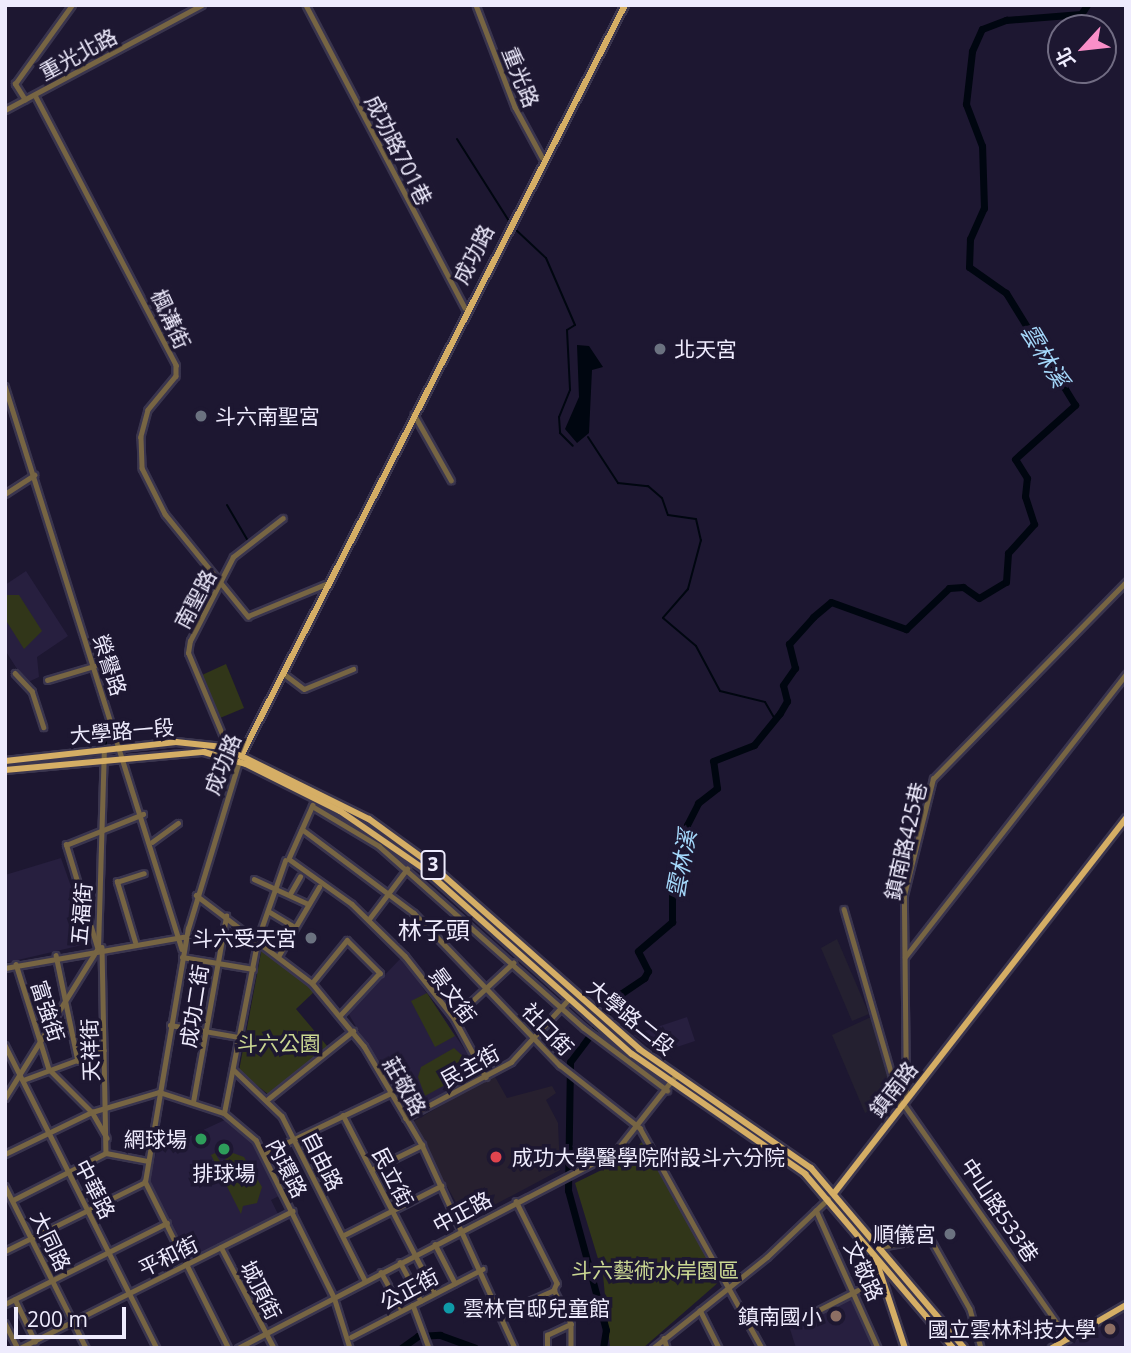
<!DOCTYPE html>
<meta charset="utf-8">
<style>
body{margin:0}
#map{position:relative;width:1131px;height:1353px;overflow:hidden;background:#1d1731;font-family:"Open Sans","Noto Sans TC",sans-serif}
div>[style]{position:absolute}
[style*='--x']{left:calc(var(--x)*1px);top:calc(var(--y)*1px);width:calc(var(--w)*1px);rotate:calc(var(--a)*1deg)}
.commercial>*{inset:0;background:#242030}
.built>*{inset:0;background:#271f3f}
.medical>*{inset:0;background:#27202f}
.green>*{inset:0;background:#313619}
.water>*{inset:0;background:#000610}
.stream>*{height:2px;margin:-1px;padding:0 1px;transform-origin:1px;border-radius:1px;background:#000610}
.river>*{height:7px;margin:-3.5px;padding:0 3.5px;transform-origin:3.5px;border-radius:3.5px;background:#000610}
.roads{filter:drop-shadow(2px 0 #3a354e) drop-shadow(-2px 0 #3a354e) drop-shadow(0 2px #3a354e) drop-shadow(0 -2px #3a354e)}
.minor>*{height:4.5px;margin:-2.25px;padding:0 2.25px;transform-origin:2.25px;border-radius:2.25px;background:#776543}
.major>*{height:6px;margin:-3px;padding:0 3px;transform-origin:3px;border-radius:3px;background:#d5ae65}
.dots>*{width:19px;height:19px;translate:-50% -50%;box-sizing:border-box;border:4px solid #1d1731;border-radius:50%}
span{translate:-50% -50%;white-space:nowrap;text-align:center;line-height:1.15;-webkit-text-stroke:7px #1d1731;paint-order:stroke}
.shield-label span{padding:2px 5px;background:#1d1731;border:2px solid;border-radius:5px;-webkit-text-stroke-width:0}
.shield-label{font-size:19px;color:#eeebfd;font-weight:700}
.street-label{font-size:21px;color:#eeebfd}
.poi-label{font-size:21px;color:#eeebfd}
.left{translate:0 -50%;text-align:left}
.right{translate:-100% -50%;text-align:right}
.park-label{font-size:21px;color:#cad792}
.water-label{font-size:23px;color:#a4d7fa;font-style:italic}
.quarter-label{font-size:24px;color:#eeebfd}
.frame{position:absolute;inset:0;border:7px solid #eeebfd;pointer-events:none}
.north{position:absolute;left:1047px;top:14px;width:70px;height:70px;box-sizing:border-box;background:#1d1731;border:2px solid #716c83;border-radius:50%;rotate:243deg;font-size:19px;font-weight:700;line-height:28px;text-align:center;color:#eeebfd}
.north::after{content:'';display:block;margin:auto;width:24px;height:32px;background:#f98fc8;clip-path:polygon(50% 0,100% 100%,50% 72%,0 100%)}
.scale{position:absolute;left:14px;top:1307px;width:112px;height:32px;box-sizing:border-box;border:4px solid #eeebfd;border-top:0;padding-left:9px;font-size:21px;line-height:24px;white-space:nowrap;color:#eeebfd;-webkit-text-stroke:5px #1d1731;paint-order:stroke}
</style>
<div id="map">
<div class="commercial">
<div style="clip-path:polygon(837px 939px,869px 1014px,852px 1021px,821px 948px)"></div>
<div style="clip-path:polygon(871px 1017px,894px 1100px,865px 1113px,832px 1035px)"></div>
</div>
<div class="built">
<div style="clip-path:polygon(26px 571px,68px 636px,37px 657px,39px 677px,26px 683px,5px 650px,5px 585px)"></div>
<div style="clip-path:polygon(61px 858px,91px 943px,5px 963px,5px 875px)"></div>
<div style="clip-path:polygon(402px 957px,482px 1075px,408px 1115px,348px 1013px)"></div>
<div style="clip-path:polygon(687px 1017px,695px 1041px,659px 1053px,633px 1035px)"></div>
<div style="clip-path:polygon(229px 1118px,256px 1147px,281px 1195px,271px 1200px,278px 1214px,189px 1259px,149px 1184px,156px 1152px)"></div>
<div style="clip-path:polygon(854px 1294px,876px 1348px,796px 1348px,789px 1326px)"></div>
<div style="clip-path:polygon(1126px 1311px,1126px 1348px,1063px 1348px)"></div>
</div>
<div class="medical">
<div style="clip-path:polygon(494px 1075px,507px 1098px,552px 1086px,556px 1093px,546px 1100px,558px 1123px,560px 1170px,466px 1220px,411px 1123px)"></div>
</div>
<div class="green">
<div style="clip-path:polygon(5px 595px,19px 595px,42px 631px,24px 649px,5px 619px)"></div>
<div style="clip-path:polygon(226px 664px,244px 708px,220px 718px,202px 675px)"></div>
<div style="clip-path:polygon(263px 942px,315px 991px,296px 1009px,328px 1047px,269px 1095px,239px 1071px)"></div>
<div style="clip-path:polygon(427px 993px,455px 1036px,435px 1047px,411px 1001px)"></div>
<div style="clip-path:polygon(454px 1048px,476px 1068px,425px 1096px,418px 1077px,421px 1067px)"></div>
<div style="clip-path:polygon(642px 1142px,720px 1281px,643px 1348px,610px 1348px,603px 1275px,575px 1183px,622px 1160px)"></div>
<div style="clip-path:polygon(215px 1153px,221px 1163px,233px 1153px,244px 1157px,262px 1187px,257px 1203px,243px 1206px,241px 1214px,211px 1155px)"></div>
</div>
<div class="water">
<div style="clip-path:polygon(577px 345px,589px 346px,603px 367px,592px 370px,589px 433px,577px 443px,565px 429px,579px 397px)"></div>
</div>
<div class="stream">
<div style="--x:457;--y:139;--w:101;--a:57.6"></div>
<div style="--x:514;--y:228;--w:44;--a:43.2"></div>
<div style="--x:546;--y:258;--w:73;--a:66.6"></div>
<div style="--x:575;--y:325;--w:9;--a:148"></div>
<div style="--x:567;--y:330;--w:60;--a:87.1"></div>
<div style="--x:570;--y:390;--w:29;--a:112"></div>
<div style="--x:559;--y:417;--w:16;--a:86"></div>
<div style="--x:560;--y:433;--w:18;--a:45"></div>
<div style="--x:5;--y:396;--w:340;--a:72.7"></div>
<div style="--x:106;--y:721;--w:26;--a:90"></div>
<div style="--x:588;--y:437;--w:55;--a:56.9"></div>
<div style="--x:618;--y:483;--w:30;--a:6"></div>
<div style="--x:648;--y:486;--w:18;--a:41"></div>
<div style="--x:662;--y:498;--w:18;--a:71"></div>
<div style="--x:668;--y:515;--w:28;--a:8"></div>
<div style="--x:696;--y:519;--w:22;--a:77"></div>
<div style="--x:701;--y:540;--w:51;--a:104.9"></div>
<div style="--x:688;--y:589;--w:38;--a:131"></div>
<div style="--x:663;--y:618;--w:43;--a:40.3"></div>
<div style="--x:696;--y:646;--w:51;--a:61.9"></div>
<div style="--x:720;--y:691;--w:46;--a:13.7"></div>
<div style="--x:765;--y:702;--w:20;--a:60"></div>
<div style="--x:227;--y:505;--w:42;--a:59.7"></div>
<div style="--x:101;--y:947;--w:183;--a:-88.4"></div>
<div style="--x:67;--y:1004;--w:61;--a:-58.4"></div>
<div style="--x:43;--y:1042;--w:39;--a:-58"></div>
<div style="--x:26;--y:1069;--w:26;--a:-58"></div>
</div>
<div class="river">
<div style="--x:401;--y:1348;--w:21;--a:-35"></div>
<div style="--x:418;--y:1336;--w:22;--a:-3"></div>
<div style="--x:440;--y:1335;--w:37;--a:20"></div>
<div style="--x:603;--y:1348;--w:18;--a:-81"></div>
<div style="--x:606;--y:1330;--w:145;--a:-105.2"></div>
<div style="--x:568;--y:1190;--w:128;--a:-89.1"></div>
<div style="--x:570;--y:1062;--w:86;--a:-53"></div>
<div style="--x:622;--y:993;--w:27;--a:-34"></div>
<div style="--x:644;--y:978;--w:8;--a:-60"></div>
<div style="--x:648;--y:971;--w:22;--a:-117"></div>
<div style="--x:638;--y:951;--w:45;--a:-40.5"></div>
<div style="--x:672;--y:922;--w:40;--a:-90"></div>
<div style="--x:672;--y:882;--w:59;--a:-75.3"></div>
<div style="--x:687;--y:825;--w:25;--a:-63"></div>
<div style="--x:698;--y:803;--w:24;--a:-38"></div>
<div style="--x:717;--y:788;--w:27;--a:-98"></div>
<div style="--x:713;--y:761;--w:44;--a:-21.3"></div>
<div style="--x:754;--y:745;--w:41;--a:-50.9"></div>
<div style="--x:780;--y:713;--w:14;--a:-60"></div>
<div style="--x:787;--y:701;--w:16;--a:-104"></div>
<div style="--x:783;--y:685;--w:21;--a:-55"></div>
<div style="--x:795;--y:668;--w:25;--a:-104"></div>
<div style="--x:789;--y:644;--w:36;--a:-48"></div>
<div style="--x:813;--y:617;--w:23;--a:-40"></div>
<div style="--x:831;--y:602;--w:80;--a:19.8"></div>
<div style="--x:906;--y:629;--w:59;--a:-43.6"></div>
<div style="--x:949;--y:588;--w:14;--a:-4"></div>
<div style="--x:963;--y:587;--w:19;--a:35"></div>
<div style="--x:979;--y:598;--w:31;--a:-31"></div>
<div style="--x:1006;--y:582;--w:29;--a:-86"></div>
<div style="--x:1008;--y:553;--w:39;--a:-48"></div>
<div style="--x:1034;--y:524;--w:29;--a:-108"></div>
<div style="--x:1025;--y:496;--w:18;--a:-84"></div>
<div style="--x:1027;--y:478;--w:22;--a:-122"></div>
<div style="--x:1015;--y:459;--w:81;--a:-42"></div>
<div style="--x:1075;--y:405;--w:132;--a:-121.6"></div>
<div style="--x:1006;--y:293;--w:45;--a:-144.9"></div>
<div style="--x:969;--y:267;--w:28;--a:-88"></div>
<div style="--x:970;--y:239;--w:34;--a:-66"></div>
<div style="--x:984;--y:208;--w:62;--a:-91.8"></div>
<div style="--x:982;--y:146;--w:45;--a:-110.9"></div>
<div style="--x:966;--y:104;--w:53;--a:-83.5"></div>
<div style="--x:972;--y:51;--w:24;--a:-66"></div>
<div style="--x:982;--y:29;--w:26;--a:-21"></div>
<div style="--x:1006;--y:20;--w:75;--a:-4.6"></div>
<div style="--x:1081;--y:14;--w:11;--a:-56"></div>
</div>
<div class="roads">
<div class="minor">
<div style="--x:306;--y:5;--w:342;--a:62.3"></div>
<div style="--x:476;--y:5;--w:109;--a:69.1"></div>
<div style="--x:515;--y:107;--w:57;--a:61.6"></div>
<div style="--x:35;--y:95;--w:305;--a:62.4"></div>
<div style="--x:176;--y:365;--w:11;--a:90"></div>
<div style="--x:176;--y:376;--w:44;--a:129.5"></div>
<div style="--x:148;--y:410;--w:28;--a:105"></div>
<div style="--x:141;--y:437;--w:31;--a:88"></div>
<div style="--x:142;--y:468;--w:51;--a:63.4"></div>
<div style="--x:165;--y:514;--w:132;--a:50.9"></div>
<div style="--x:248;--y:616;--w:84;--a:-22.3"></div>
<div style="--x:25;--y:100;--w:19;--a:-122"></div>
<div style="--x:15;--y:84;--w:97;--a:-54.2"></div>
<div style="--x:5;--y:110;--w:223;--a:-28.1"></div>
<div style="--x:5;--y:386;--w:590;--a:72.55"></div>
<div style="--x:414;--y:414;--w:76;--a:60.7"></div>
<div style="--x:5;--y:494;--w:35;--a:-33"></div>
<div style="--x:15;--y:673;--w:25;--a:47"></div>
<div style="--x:32;--y:691;--w:38;--a:72"></div>
<div style="--x:283;--y:673;--w:26;--a:37"></div>
<div style="--x:304;--y:689;--w:53;--a:-22.2"></div>
<div style="--x:47;--y:680;--w:49;--a:-16.6"></div>
<div style="--x:221;--y:755;--w:16;--a:-79"></div>
<div style="--x:224;--y:739;--w:93;--a:-112.7"></div>
<div style="--x:188;--y:653;--w:12;--a:-81"></div>
<div style="--x:190;--y:641;--w:94;--a:-62.9"></div>
<div style="--x:233;--y:557;--w:63;--a:-38"></div>
<div style="--x:313;--y:805;--w:59;--a:114"></div>
<div style="--x:289;--y:859;--w:77;--a:35.5"></div>
<div style="--x:352;--y:904;--w:74;--a:44.5"></div>
<div style="--x:405;--y:956;--w:79;--a:51.7"></div>
<div style="--x:454;--y:1018;--w:67;--a:61.5"></div>
<div style="--x:312;--y:806;--w:78;--a:30.8"></div>
<div style="--x:379;--y:846;--w:274;--a:41.6"></div>
<div style="--x:584;--y:1028;--w:104;--a:36.8"></div>
<div style="--x:302;--y:829;--w:140;--a:36.9"></div>
<div style="--x:414;--y:913;--w:211;--a:46.2"></div>
<div style="--x:560;--y:1065;--w:102;--a:38.2"></div>
<div style="--x:640;--y:1128;--w:252;--a:61"></div>
<div style="--x:152;--y:842;--w:32;--a:-36"></div>
<div style="--x:254;--y:879;--w:60;--a:24.8"></div>
<div style="--x:290;--y:894;--w:20;--a:-60"></div>
<div style="--x:196;--y:895;--w:146;--a:37.2"></div>
<div style="--x:312;--y:983;--w:82;--a:50.5"></div>
<div style="--x:364;--y:1046;--w:115;--a:59.6"></div>
<div style="--x:422;--y:1145;--w:223;--a:65.4"></div>
<div style="--x:844;--y:909;--w:205;--a:73.9"></div>
<div style="--x:268;--y:911;--w:31;--a:31"></div>
<div style="--x:369;--y:919;--w:63;--a:-52.8"></div>
<div style="--x:135;--y:942;--w:63;--a:-106.7"></div>
<div style="--x:117;--y:882;--w:28;--a:-18"></div>
<div style="--x:97;--y:947;--w:107;--a:-106.9"></div>
<div style="--x:66;--y:845;--w:83;--a:-21.9"></div>
<div style="--x:102;--y:947;--w:206;--a:88.9"></div>
<div style="--x:56;--y:955;--w:108;--a:78.3"></div>
<div style="--x:279;--y:955;--w:79;--a:-59.5"></div>
<div style="--x:182;--y:957;--w:72;--a:9.6"></div>
<div style="--x:905;--y:957;--w:359;--a:-52"></div>
<div style="--x:16;--y:964;--w:110;--a:72.6"></div>
<div style="--x:49;--y:1069;--w:61;--a:45"></div>
<div style="--x:92;--y:1112;--w:30;--a:60"></div>
<div style="--x:5;--y:968;--w:181;--a:-9.9"></div>
<div style="--x:312;--y:983;--w:55;--a:-50.9"></div>
<div style="--x:347;--y:940;--w:47;--a:45"></div>
<div style="--x:380;--y:973;--w:57;--a:132.9"></div>
<div style="--x:454;--y:1018;--w:81;--a:-43"></div>
<div style="--x:170;--y:1025;--w:70;--a:9.9"></div>
<div style="--x:5;--y:1045;--w:339;--a:63.4"></div>
<div style="--x:234;--y:1070;--w:66;--a:43.8"></div>
<div style="--x:282;--y:1116;--w:184;--a:63.2"></div>
<div style="--x:23;--y:1080;--w:86;--a:-20.3"></div>
<div style="--x:5;--y:1098;--w:176;--a:-58.2"></div>
<div style="--x:98;--y:948;--w:198;--a:-88.3"></div>
<div style="--x:268;--y:1099;--w:109;--a:-38.7"></div>
<div style="--x:906;--y:1099;--w:204;--a:-90.6"></div>
<div style="--x:904;--y:895;--w:120;--a:-76"></div>
<div style="--x:933;--y:779;--w:276;--a:-45.6"></div>
<div style="--x:193;--y:1102;--w:189;--a:-79.9"></div>
<div style="--x:903;--y:1103;--w:288;--a:55"></div>
<div style="--x:224;--y:1113;--w:178;--a:-79"></div>
<div style="--x:258;--y:938;--w:82;--a:-70.7"></div>
<div style="--x:343;--y:1115;--w:200;--a:62.7"></div>
<div style="--x:405;--y:1118;--w:120;--a:-27.8"></div>
<div style="--x:511;--y:1062;--w:86;--a:-47.4"></div>
<div style="--x:5;--y:1154;--w:97;--a:-25.8"></div>
<div style="--x:92;--y:1112;--w:70;--a:-16.6"></div>
<div style="--x:159;--y:1092;--w:68;--a:17.9"></div>
<div style="--x:224;--y:1113;--w:42;--a:40.2"></div>
<div style="--x:256;--y:1140;--w:175;--a:63.6"></div>
<div style="--x:334;--y:1297;--w:53;--a:72.6"></div>
<div style="--x:263;--y:1154;--w:142;--a:-25.5"></div>
<div style="--x:371;--y:1170;--w:57;--a:-26.1"></div>
<div style="--x:5;--y:1186;--w:181;--a:63.4"></div>
<div style="--x:13;--y:1200;--w:104;--a:-26.8"></div>
<div style="--x:106;--y:1153;--w:43;--a:10.8"></div>
<div style="--x:516;--y:1201;--w:92;--a:63.4"></div>
<div style="--x:557;--y:1283;--w:8;--a:113"></div>
<div style="--x:816;--y:1210;--w:151;--a:65.8"></div>
<div style="--x:344;--y:1235;--w:109;--a:-26.8"></div>
<div style="--x:435;--y:1244;--w:44;--a:62.9"></div>
<div style="--x:221;--y:1247;--w:114;--a:62.3"></div>
<div style="--x:880;--y:1247;--w:51;--a:-10.2"></div>
<div style="--x:930;--y:1238;--w:81;--a:60.6"></div>
<div style="--x:970;--y:1309;--w:41;--a:74.2"></div>
<div style="--x:5;--y:1251;--w:156;--a:-26.2"></div>
<div style="--x:400;--y:1262;--w:44;--a:61.7"></div>
<div style="--x:381;--y:1272;--w:43;--a:61.1"></div>
<div style="--x:554;--y:1290;--w:38;--a:63"></div>
<div style="--x:571;--y:1324;--w:24;--a:90"></div>
<div style="--x:15;--y:1299;--w:47;--a:64.5"></div>
<div style="--x:5;--y:1304;--w:181;--a:-26.6"></div>
<div style="--x:413;--y:1305;--w:46;--a:69.6"></div>
<div style="--x:700;--y:1310;--w:42;--a:63.4"></div>
<div style="--x:504;--y:1312;--w:55;--a:-23.7"></div>
<div style="--x:805;--y:1317;--w:59;--a:-27"></div>
<div style="--x:5;--y:1323;--w:28;--a:63"></div>
<div style="--x:351;--y:1337;--w:148;--a:-27.3"></div>
<div style="--x:664;--y:1338;--w:10;--a:73"></div>
<div style="--x:20;--y:1348;--w:305;--a:-26.7"></div>
<div style="--x:228;--y:1348;--w:186;--a:-116.6"></div>
<div style="--x:145;--y:1182;--w:257;--a:-80.4"></div>
<div style="--x:188;--y:929;--w:176;--a:-73.1"></div>
<div style="--x:238;--y:1348;--w:426;--a:-27.5"></div>
<div style="--x:616;--y:1151;--w:97;--a:-51.7"></div>
<div style="--x:547;--y:1348;--w:13;--a:-90"></div>
<div style="--x:547;--y:1335;--w:26;--a:-25"></div>
<div style="--x:653;--y:1348;--w:146;--a:-38.6"></div>
<div style="--x:767;--y:1257;--w:84;--a:-43.6"></div>
</div>
<div class="major">
<div style="--x:241;--y:756;--w:843;--a:-62.92"></div>
<div style="--x:5;--y:761;--w:172;--a:-6.3"></div>
<div style="--x:176;--y:742;--w:47;--a:6.1"></div>
<div style="--x:223;--y:747;--w:163;--a:26.3"></div>
<div style="--x:369;--y:819;--w:73;--a:36.1"></div>
<div style="--x:428;--y:862;--w:282;--a:41.5"></div>
<div style="--x:639;--y:1049;--w:209;--a:34.7"></div>
<div style="--x:811;--y:1168;--w:236;--a:49.6"></div>
<div style="--x:5;--y:770;--w:200;--a:-5.2"></div>
<div style="--x:204;--y:752;--w:44;--a:15.9"></div>
<div style="--x:246;--y:764;--w:105;--a:26.6"></div>
<div style="--x:340;--y:811;--w:102;--a:34.6"></div>
<div style="--x:424;--y:869;--w:278;--a:41.7"></div>
<div style="--x:632;--y:1054;--w:211;--a:34.7"></div>
<div style="--x:805;--y:1174;--w:228;--a:49.6"></div>
<div style="--x:835;--y:1192;--w:474;--a:-52.1"></div>
<div style="--x:875;--y:1257;--w:96;--a:71.8"></div>
<div style="--x:1052;--y:1348;--w:86;--a:-30.2"></div>
</div>
</div>
<div class="dots">
<div style="left:660px;top:349px;background:#6b7280"></div>
<div style="left:201px;top:416px;background:#6b7280"></div>
<div style="left:311px;top:938px;background:#6b7280"></div>
<div style="left:201px;top:1139px;background:#2e9e5b"></div>
<div style="left:224px;top:1149px;background:#2e9e5b"></div>
<div style="left:496px;top:1157px;background:#e0444e"></div>
<div style="left:950px;top:1234px;background:#6b7280"></div>
<div style="left:449px;top:1308px;background:#0f9aa8"></div>
<div style="left:836px;top:1316px;background:#8d6e63"></div>
<div style="left:1110px;top:1329px;background:#8d6e63"></div>
</div>
<div class="shield-label">
<span style="left:433px;top:865px">3</span>
</div>
<div class="street-label">
<span style="left:78px;top:54px;rotate:-28deg">重光北路</span>
<span style="left:521px;top:77px;rotate:68deg">重光路</span>
<span style="left:399px;top:150px;rotate:63deg">成功路701巷</span>
<span style="left:473px;top:254px;rotate:-63deg">成功路</span>
<span style="left:171px;top:319px;rotate:65deg">楓溝街</span>
<span style="left:195px;top:599px;rotate:-62deg">南聖路</span>
<span style="left:110px;top:665px;rotate:72deg">榮譽路</span>
<span style="left:122px;top:731px;rotate:-5deg">大學路一段</span>
<span style="left:222px;top:764px;rotate:-68deg">成功路</span>
<span style="left:905px;top:841px;rotate:-77deg">鎮南路425巷</span>
<span style="left:81px;top:914px;rotate:-85deg">五福街</span>
<span style="left:453px;top:995px;rotate:54deg">景文街</span>
<span style="left:194px;top:1006px;rotate:-81deg">成功二街</span>
<span style="left:48px;top:1011px;rotate:72deg">富強街</span>
<span style="left:631px;top:1017px;rotate:39deg">大學路二段</span>
<span style="left:548px;top:1029px;rotate:46deg">社口街</span>
<span style="left:90px;top:1050px;rotate:-92deg">天祥街</span>
<span style="left:470px;top:1066px;rotate:-29deg">民主街</span>
<span style="left:405px;top:1086px;rotate:60deg">莊敬路</span>
<span style="left:893px;top:1089px;rotate:-52deg">鎮南路</span>
<span style="left:323px;top:1161px;rotate:63deg">自由路</span>
<span style="left:287px;top:1168px;rotate:63deg">內環路</span>
<span style="left:393px;top:1177px;rotate:63deg">民立街</span>
<span style="left:95px;top:1189px;rotate:63deg">中華路</span>
<span style="left:1000px;top:1210px;rotate:56deg">中山路533巷</span>
<span style="left:462px;top:1212px;rotate:-28deg">中正路</span>
<span style="left:51px;top:1241px;rotate:64deg">大同路</span>
<span style="left:168px;top:1256px;rotate:-26deg">平和街</span>
<span style="left:864px;top:1271px;rotate:65deg">文敬路</span>
<span style="left:409px;top:1289px;rotate:-28deg">公正街</span>
<span style="left:261px;top:1290px;rotate:63deg">城頂街</span>
</div>
<div class="poi-label">
<span class="left" style="left:674px;top:349px">北天宮</span>
<span class="left" style="left:215px;top:416px">斗六南聖宮</span>
<span class="right" style="left:297px;top:938px">斗六受天宮</span>
<span class="right" style="left:187px;top:1139px">網球場</span>
<span class="left" style="left:512px;top:1157px">成功大學醫學院附設斗六分院</span>
<span style="left:224px;top:1173px">排球場</span>
<span class="right" style="left:936px;top:1234px">順儀宮</span>
<span class="left" style="left:463px;top:1308px">雲林官邸兒童館</span>
<span class="right" style="left:822px;top:1316px">鎮南國小</span>
<span class="right" style="left:1096px;top:1329px">國立雲林科技大學</span>
</div>
<div class="park-label">
<span style="left:279px;top:1043px">斗六公園</span>
<span style="left:655px;top:1270px">斗六藝術水岸園區</span>
</div>
<div class="water-label">
<span style="left:1045px;top:355px;rotate:59deg">雲林溪</span>
<span style="left:681px;top:864px;rotate:-79deg">雲林溪</span>
</div>
<div class="quarter-label">
<span style="left:434px;top:930px">林子頭</span>
</div>
<div class="frame"></div>
<div class="north">北</div>
<div class="scale">200 m</div>
</div>
